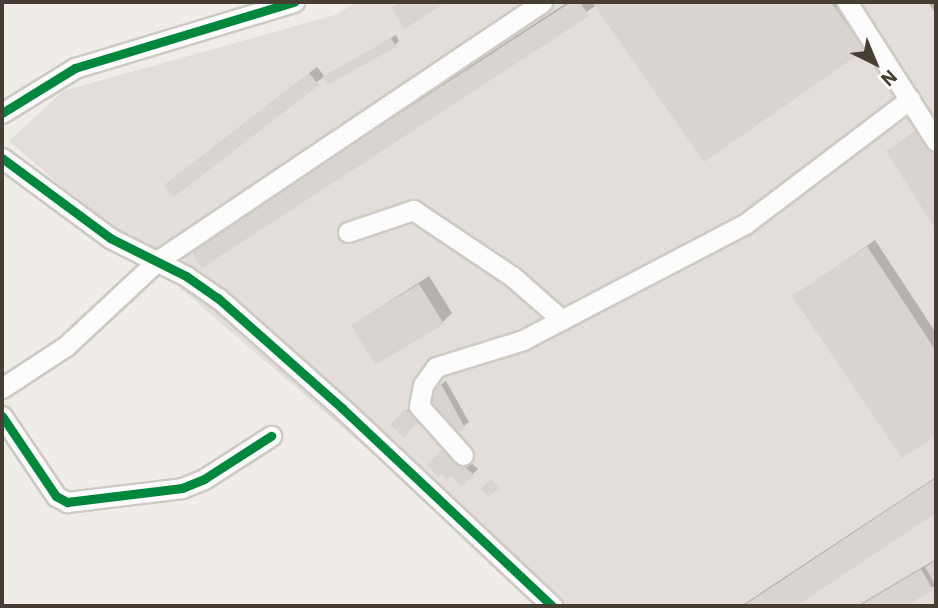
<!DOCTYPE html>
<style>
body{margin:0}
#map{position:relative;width:938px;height:608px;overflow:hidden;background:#f0ede8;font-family:"IBM Plex Sans",sans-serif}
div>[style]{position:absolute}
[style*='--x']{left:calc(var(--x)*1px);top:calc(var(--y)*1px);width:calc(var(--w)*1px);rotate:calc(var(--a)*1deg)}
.industrial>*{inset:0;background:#e3ded9}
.shadow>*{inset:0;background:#0003}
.building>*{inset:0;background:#d8d4cf}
.roads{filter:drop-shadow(2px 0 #cecbc5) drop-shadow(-2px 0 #cecbc5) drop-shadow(0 2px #cecbc5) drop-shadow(0 -2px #cecbc5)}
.minor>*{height:19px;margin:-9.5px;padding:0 9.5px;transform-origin:9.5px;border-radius:9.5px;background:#fdfcfc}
.cycleway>*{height:9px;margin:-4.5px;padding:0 4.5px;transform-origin:4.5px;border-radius:4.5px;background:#00873e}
span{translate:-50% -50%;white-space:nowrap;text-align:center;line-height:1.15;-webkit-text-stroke:7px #fff;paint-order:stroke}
.frame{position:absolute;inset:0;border:4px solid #463e33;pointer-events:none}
.north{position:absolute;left:840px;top:28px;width:70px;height:70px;-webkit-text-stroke:5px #fff;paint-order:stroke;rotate:137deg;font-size:19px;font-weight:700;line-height:28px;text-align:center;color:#463e33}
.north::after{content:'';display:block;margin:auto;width:24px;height:32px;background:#463e33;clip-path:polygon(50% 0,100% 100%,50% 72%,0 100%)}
</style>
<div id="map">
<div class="industrial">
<div style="clip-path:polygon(357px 2px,936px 2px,936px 606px,550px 606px,9px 141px,63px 91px,335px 15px)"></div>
</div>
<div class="shadow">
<div style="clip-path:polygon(568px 2px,843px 2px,870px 42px,863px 49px,597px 5px,202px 265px,202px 240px)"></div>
<div style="clip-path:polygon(928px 2px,936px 2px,936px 14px)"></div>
<div style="clip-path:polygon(396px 35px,399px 41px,395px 45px,324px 77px,174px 178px,317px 67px,325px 77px)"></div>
<div style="clip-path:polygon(930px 121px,936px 131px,936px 227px,888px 151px)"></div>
<div style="clip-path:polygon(875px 240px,936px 333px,936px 434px,902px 456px,795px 296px)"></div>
<div style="clip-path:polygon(429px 276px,452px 313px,442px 323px,353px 325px)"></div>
<div style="clip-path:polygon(446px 381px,469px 422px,451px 436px,433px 390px)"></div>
<div style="clip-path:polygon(411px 406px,422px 415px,404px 435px,393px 425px)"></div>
<div style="clip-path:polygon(449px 445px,478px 469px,461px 485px)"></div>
<div style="clip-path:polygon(936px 477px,936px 511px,793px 606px,741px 606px)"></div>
<div style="clip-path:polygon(936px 559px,936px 585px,903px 606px,857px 606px)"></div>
</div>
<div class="building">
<div style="clip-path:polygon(400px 2px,446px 2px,405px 29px,391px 8px)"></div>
<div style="clip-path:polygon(571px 2px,580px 2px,589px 16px,202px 268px,190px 250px)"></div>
<div style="clip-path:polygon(592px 2px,831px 2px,865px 50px,704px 162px)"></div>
<div style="clip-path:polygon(391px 38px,396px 47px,327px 85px,322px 77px)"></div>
<div style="clip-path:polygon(309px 73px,319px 85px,174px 197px,164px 185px)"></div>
<div style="clip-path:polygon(920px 129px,936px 155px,936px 230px,886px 151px)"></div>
<div style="clip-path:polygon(867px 246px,936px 351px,936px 436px,902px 458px,792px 296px)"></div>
<div style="clip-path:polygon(419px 284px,444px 324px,375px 365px,351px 325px)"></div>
<div style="clip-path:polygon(441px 384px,465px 428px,451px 438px,426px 394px)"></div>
<div style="clip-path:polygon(405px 409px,419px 421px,404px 437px,390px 425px)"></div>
<div style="clip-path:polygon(444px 448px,474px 475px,461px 487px,451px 476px,447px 480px,441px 474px,438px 477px,427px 464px)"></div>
<div style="clip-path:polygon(936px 478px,936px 513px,796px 606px,743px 606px)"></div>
<div style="clip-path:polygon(491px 479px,499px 488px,489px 497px,481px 489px)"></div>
<div style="clip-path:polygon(936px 560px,936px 586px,925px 567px)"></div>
<div style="clip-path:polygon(921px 569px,933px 590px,906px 606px,859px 606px)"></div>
</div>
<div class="roads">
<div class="minor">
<div style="--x:847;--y:2;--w:165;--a:57.4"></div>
<div style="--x:2;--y:113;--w:86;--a:-31.7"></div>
<div style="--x:75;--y:68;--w:229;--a:-16.8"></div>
<div style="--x:2;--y:158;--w:134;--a:36.5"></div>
<div style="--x:110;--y:238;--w:85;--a:26.6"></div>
<div style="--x:186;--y:276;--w:39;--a:35"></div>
<div style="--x:218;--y:298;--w:166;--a:41.6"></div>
<div style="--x:342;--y:408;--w:289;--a:43.3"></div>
<div style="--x:348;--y:232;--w:69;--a:-18.7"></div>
<div style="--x:413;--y:210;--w:120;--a:33.8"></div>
<div style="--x:513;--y:277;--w:65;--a:41.3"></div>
<div style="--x:2;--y:388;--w:77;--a:-33.3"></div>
<div style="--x:66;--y:346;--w:125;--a:-43"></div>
<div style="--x:157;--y:261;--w:464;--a:-33.9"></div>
<div style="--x:2;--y:416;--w:97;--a:56"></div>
<div style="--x:56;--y:496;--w:13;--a:29"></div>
<div style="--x:67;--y:502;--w:116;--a:-6.9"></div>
<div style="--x:182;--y:488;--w:24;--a:-22"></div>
<div style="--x:204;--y:479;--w:80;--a:-32.7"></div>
<div style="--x:463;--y:455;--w:66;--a:-131.9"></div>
<div style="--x:419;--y:406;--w:21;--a:-79"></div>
<div style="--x:423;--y:385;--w:22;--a:-54"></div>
<div style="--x:436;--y:367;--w:91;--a:-17.2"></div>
<div style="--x:523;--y:340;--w:250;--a:-27.6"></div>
<div style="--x:745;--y:224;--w:207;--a:-37.1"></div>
</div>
</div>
<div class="cycleway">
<div style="--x:2;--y:113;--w:86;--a:-31.7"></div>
<div style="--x:75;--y:68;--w:229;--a:-16.8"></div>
<div style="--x:2;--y:158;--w:134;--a:36.5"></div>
<div style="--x:110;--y:238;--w:85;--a:26.6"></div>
<div style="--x:186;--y:276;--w:39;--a:35"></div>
<div style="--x:218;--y:298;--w:166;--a:41.6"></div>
<div style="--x:342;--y:408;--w:289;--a:43.3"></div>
<div style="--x:2;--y:416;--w:97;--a:56"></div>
<div style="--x:56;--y:496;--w:13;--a:29"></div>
<div style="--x:67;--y:502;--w:116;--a:-6.9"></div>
<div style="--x:182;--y:488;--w:24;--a:-22"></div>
<div style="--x:204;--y:479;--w:80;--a:-32.7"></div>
</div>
<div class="frame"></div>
<div class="north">N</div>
</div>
